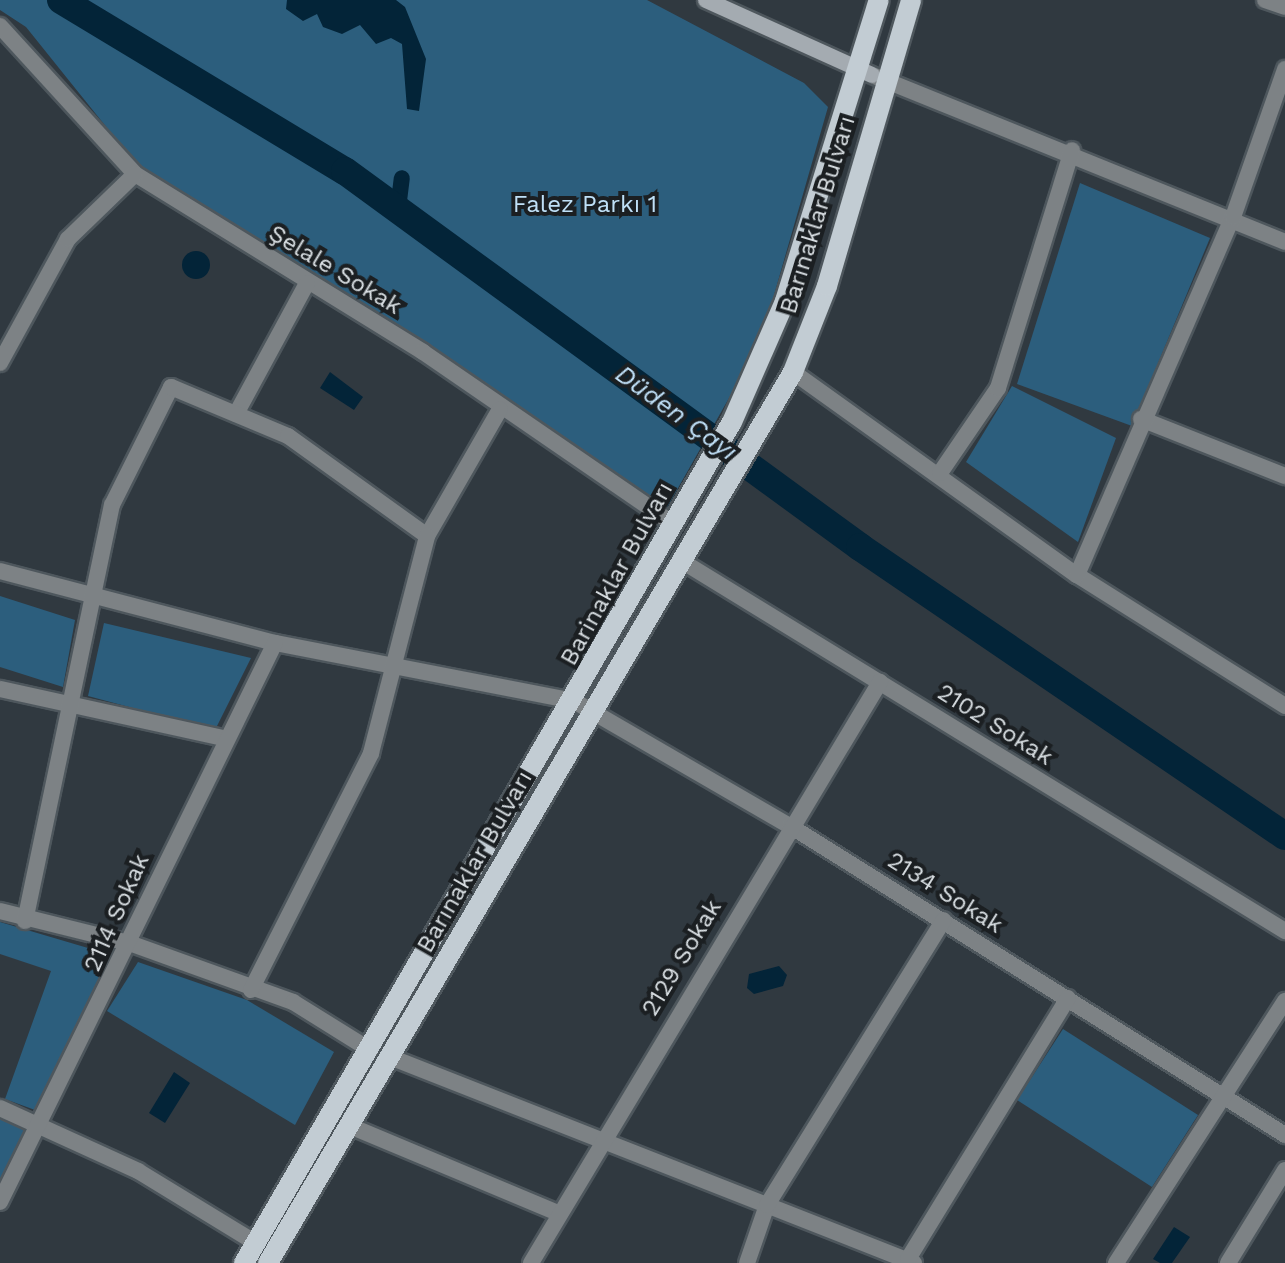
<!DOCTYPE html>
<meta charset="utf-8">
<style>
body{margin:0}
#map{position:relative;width:1285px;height:1263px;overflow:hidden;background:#303940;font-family:"Work Sans",sans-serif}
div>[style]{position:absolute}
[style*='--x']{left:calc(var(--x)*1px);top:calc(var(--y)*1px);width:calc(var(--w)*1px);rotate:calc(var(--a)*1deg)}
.green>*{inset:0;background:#2c5e7d}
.water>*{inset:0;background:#032438}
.round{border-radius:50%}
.canal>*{height:16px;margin:-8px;padding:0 8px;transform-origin:8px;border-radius:8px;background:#032438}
.river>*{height:28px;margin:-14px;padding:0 14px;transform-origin:14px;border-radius:14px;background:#032438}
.roads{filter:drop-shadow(2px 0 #4e575d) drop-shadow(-2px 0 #4e575d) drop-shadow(0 2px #4e575d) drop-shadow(0 -2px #4e575d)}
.street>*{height:16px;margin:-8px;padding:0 8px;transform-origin:8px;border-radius:8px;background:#7d8285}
.secondary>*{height:16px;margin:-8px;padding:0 8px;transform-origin:8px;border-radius:8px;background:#a4abb1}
.primary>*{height:20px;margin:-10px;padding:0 10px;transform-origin:10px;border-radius:10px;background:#c2ccd3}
span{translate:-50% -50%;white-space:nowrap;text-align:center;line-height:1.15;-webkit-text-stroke:8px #1b1f22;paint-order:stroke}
.park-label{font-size:24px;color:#bfe0f7}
.street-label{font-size:24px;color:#d9dfe3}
.water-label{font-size:26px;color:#c0e0f8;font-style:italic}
</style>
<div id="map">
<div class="green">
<div style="clip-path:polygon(0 0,647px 0,804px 83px,828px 107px,772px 302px,733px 391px,665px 511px,413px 334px,136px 164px,26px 27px,0 10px)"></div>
<div style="clip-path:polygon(1080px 183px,1210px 238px,1132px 426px,1017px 384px)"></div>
<div style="clip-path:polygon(1012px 386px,1116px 438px,1078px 542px,966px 462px)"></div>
<div style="clip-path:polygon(0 596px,75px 620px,63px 687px,0 667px)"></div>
<div style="clip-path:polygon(104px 623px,251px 658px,215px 730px,88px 696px)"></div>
<div style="clip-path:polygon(0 922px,115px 956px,35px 1110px,5px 1099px,51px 971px,0 954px)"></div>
<div style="clip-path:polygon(138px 962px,247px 1000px,334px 1052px,295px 1125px,107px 1011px)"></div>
<div style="clip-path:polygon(1063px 1029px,1198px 1115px,1152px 1187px,1017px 1100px)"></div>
<div style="clip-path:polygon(0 1117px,28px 1128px,0 1180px)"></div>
</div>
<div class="water">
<div style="clip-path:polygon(287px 0,396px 0,405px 7px,426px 59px,419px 111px,407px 109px,402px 44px,391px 38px,376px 44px,360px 25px,342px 34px,323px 27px,317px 14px,303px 21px,286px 9px)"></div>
<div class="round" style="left:182px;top:251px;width:28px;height:28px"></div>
<div style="clip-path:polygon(330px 372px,363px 397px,354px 410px,320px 388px)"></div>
<div style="clip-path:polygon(779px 966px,787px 975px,783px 986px,754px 994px,747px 988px,749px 974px)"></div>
<div style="clip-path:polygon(174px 1072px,190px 1083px,165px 1123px,149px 1113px)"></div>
<div style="clip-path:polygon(1174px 1227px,1190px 1237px,1172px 1263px,1160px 1263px,1153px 1259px)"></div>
</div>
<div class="canal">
<div style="--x:398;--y:209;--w:31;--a:-83"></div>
</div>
<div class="river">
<div style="--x:61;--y:0;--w:332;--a:31.1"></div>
<div style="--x:345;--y:171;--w:638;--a:36.13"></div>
<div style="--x:860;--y:547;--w:514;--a:34.22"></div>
</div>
<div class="roads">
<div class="street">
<div style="--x:1265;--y:0;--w:21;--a:19"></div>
<div style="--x:0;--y:26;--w:200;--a:47.6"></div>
<div style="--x:135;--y:174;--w:339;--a:31.7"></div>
<div style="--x:423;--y:352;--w:303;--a:34.5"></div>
<div style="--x:877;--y:77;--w:440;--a:22"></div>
<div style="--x:0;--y:363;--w:141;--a:-61.3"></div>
<div style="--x:68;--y:239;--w:93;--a:-44.1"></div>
<div style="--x:793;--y:372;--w:349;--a:35.6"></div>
<div style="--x:1077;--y:575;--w:246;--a:32.2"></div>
<div style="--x:236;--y:414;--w:149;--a:-61.5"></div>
<div style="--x:1141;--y:419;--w:155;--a:21.6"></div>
<div style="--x:940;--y:473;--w:103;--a:-55.7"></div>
<div style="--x:998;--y:388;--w:249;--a:-72.7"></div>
<div style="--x:680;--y:560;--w:710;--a:31.52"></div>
<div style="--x:0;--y:571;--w:284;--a:14.7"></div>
<div style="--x:275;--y:643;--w:305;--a:11"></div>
<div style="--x:574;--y:701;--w:250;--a:30.1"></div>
<div style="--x:790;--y:826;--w:584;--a:31.97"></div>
<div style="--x:1077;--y:575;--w:391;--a:-66.5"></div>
<div style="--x:1233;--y:217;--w:157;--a:-70.6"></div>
<div style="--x:0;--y:689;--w:232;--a:12.4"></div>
<div style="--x:0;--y:911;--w:136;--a:14"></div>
<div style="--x:132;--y:944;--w:171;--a:19.8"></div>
<div style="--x:293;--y:1002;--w:91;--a:31.9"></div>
<div style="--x:25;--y:921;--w:425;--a:-78.2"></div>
<div style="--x:112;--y:505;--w:132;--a:-63.4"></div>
<div style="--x:171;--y:387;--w:127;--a:22.7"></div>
<div style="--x:288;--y:436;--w:171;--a:35.7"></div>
<div style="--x:427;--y:536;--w:146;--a:-60.1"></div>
<div style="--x:251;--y:990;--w:266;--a:-63.1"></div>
<div style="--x:371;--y:753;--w:224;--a:-75.5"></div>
<div style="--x:390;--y:1057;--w:563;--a:21.46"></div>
<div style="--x:0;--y:1108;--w:152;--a:24.5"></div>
<div style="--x:138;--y:1171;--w:138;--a:31.4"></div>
<div style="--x:350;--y:1126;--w:225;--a:22.7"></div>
<div style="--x:0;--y:1202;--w:623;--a:-63.81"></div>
<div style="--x:908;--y:1259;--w:306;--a:-58.5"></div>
<div style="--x:531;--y:1263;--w:678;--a:-59.01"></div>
<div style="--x:747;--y:1263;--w:61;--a:-71"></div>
<div style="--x:767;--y:1205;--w:335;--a:-58.2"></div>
<div style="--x:1116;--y:1263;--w:312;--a:-57.2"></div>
<div style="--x:1228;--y:1263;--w:109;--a:-58.5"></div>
</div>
<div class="secondary">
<div style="--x:706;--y:0;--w:182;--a:24.3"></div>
</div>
<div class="primary">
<div style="--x:244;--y:1263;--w:972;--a:-59.88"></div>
<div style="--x:732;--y:422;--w:132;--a:-66.3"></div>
<div style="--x:785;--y:301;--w:315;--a:-72.7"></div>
<div style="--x:268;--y:1263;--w:1034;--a:-59.49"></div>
<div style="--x:793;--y:372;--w:92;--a:-68.4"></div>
<div style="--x:827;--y:286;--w:298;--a:-73.6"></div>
</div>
</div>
<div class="park-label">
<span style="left:585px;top:205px">Falez Parkı 1</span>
</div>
<div class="street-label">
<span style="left:818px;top:215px;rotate:-73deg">Barınaklar Bulvarı</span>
<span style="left:335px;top:270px;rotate:31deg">Şelale Sokak</span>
<span style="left:617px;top:574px;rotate:-61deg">Barinaklar Bulvarı</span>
<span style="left:995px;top:725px;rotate:32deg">2102 Sokak</span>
<span style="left:475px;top:862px;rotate:-60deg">Barınaklar Bulvarı</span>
<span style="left:945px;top:893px;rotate:32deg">2134 Sokak</span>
<span style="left:117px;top:913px;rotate:-66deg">2114 Sokak</span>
<span style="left:682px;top:958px;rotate:-59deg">2129 Sokak</span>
</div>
<div class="water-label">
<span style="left:676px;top:413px;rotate:36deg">Düden Çayı</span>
</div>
</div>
